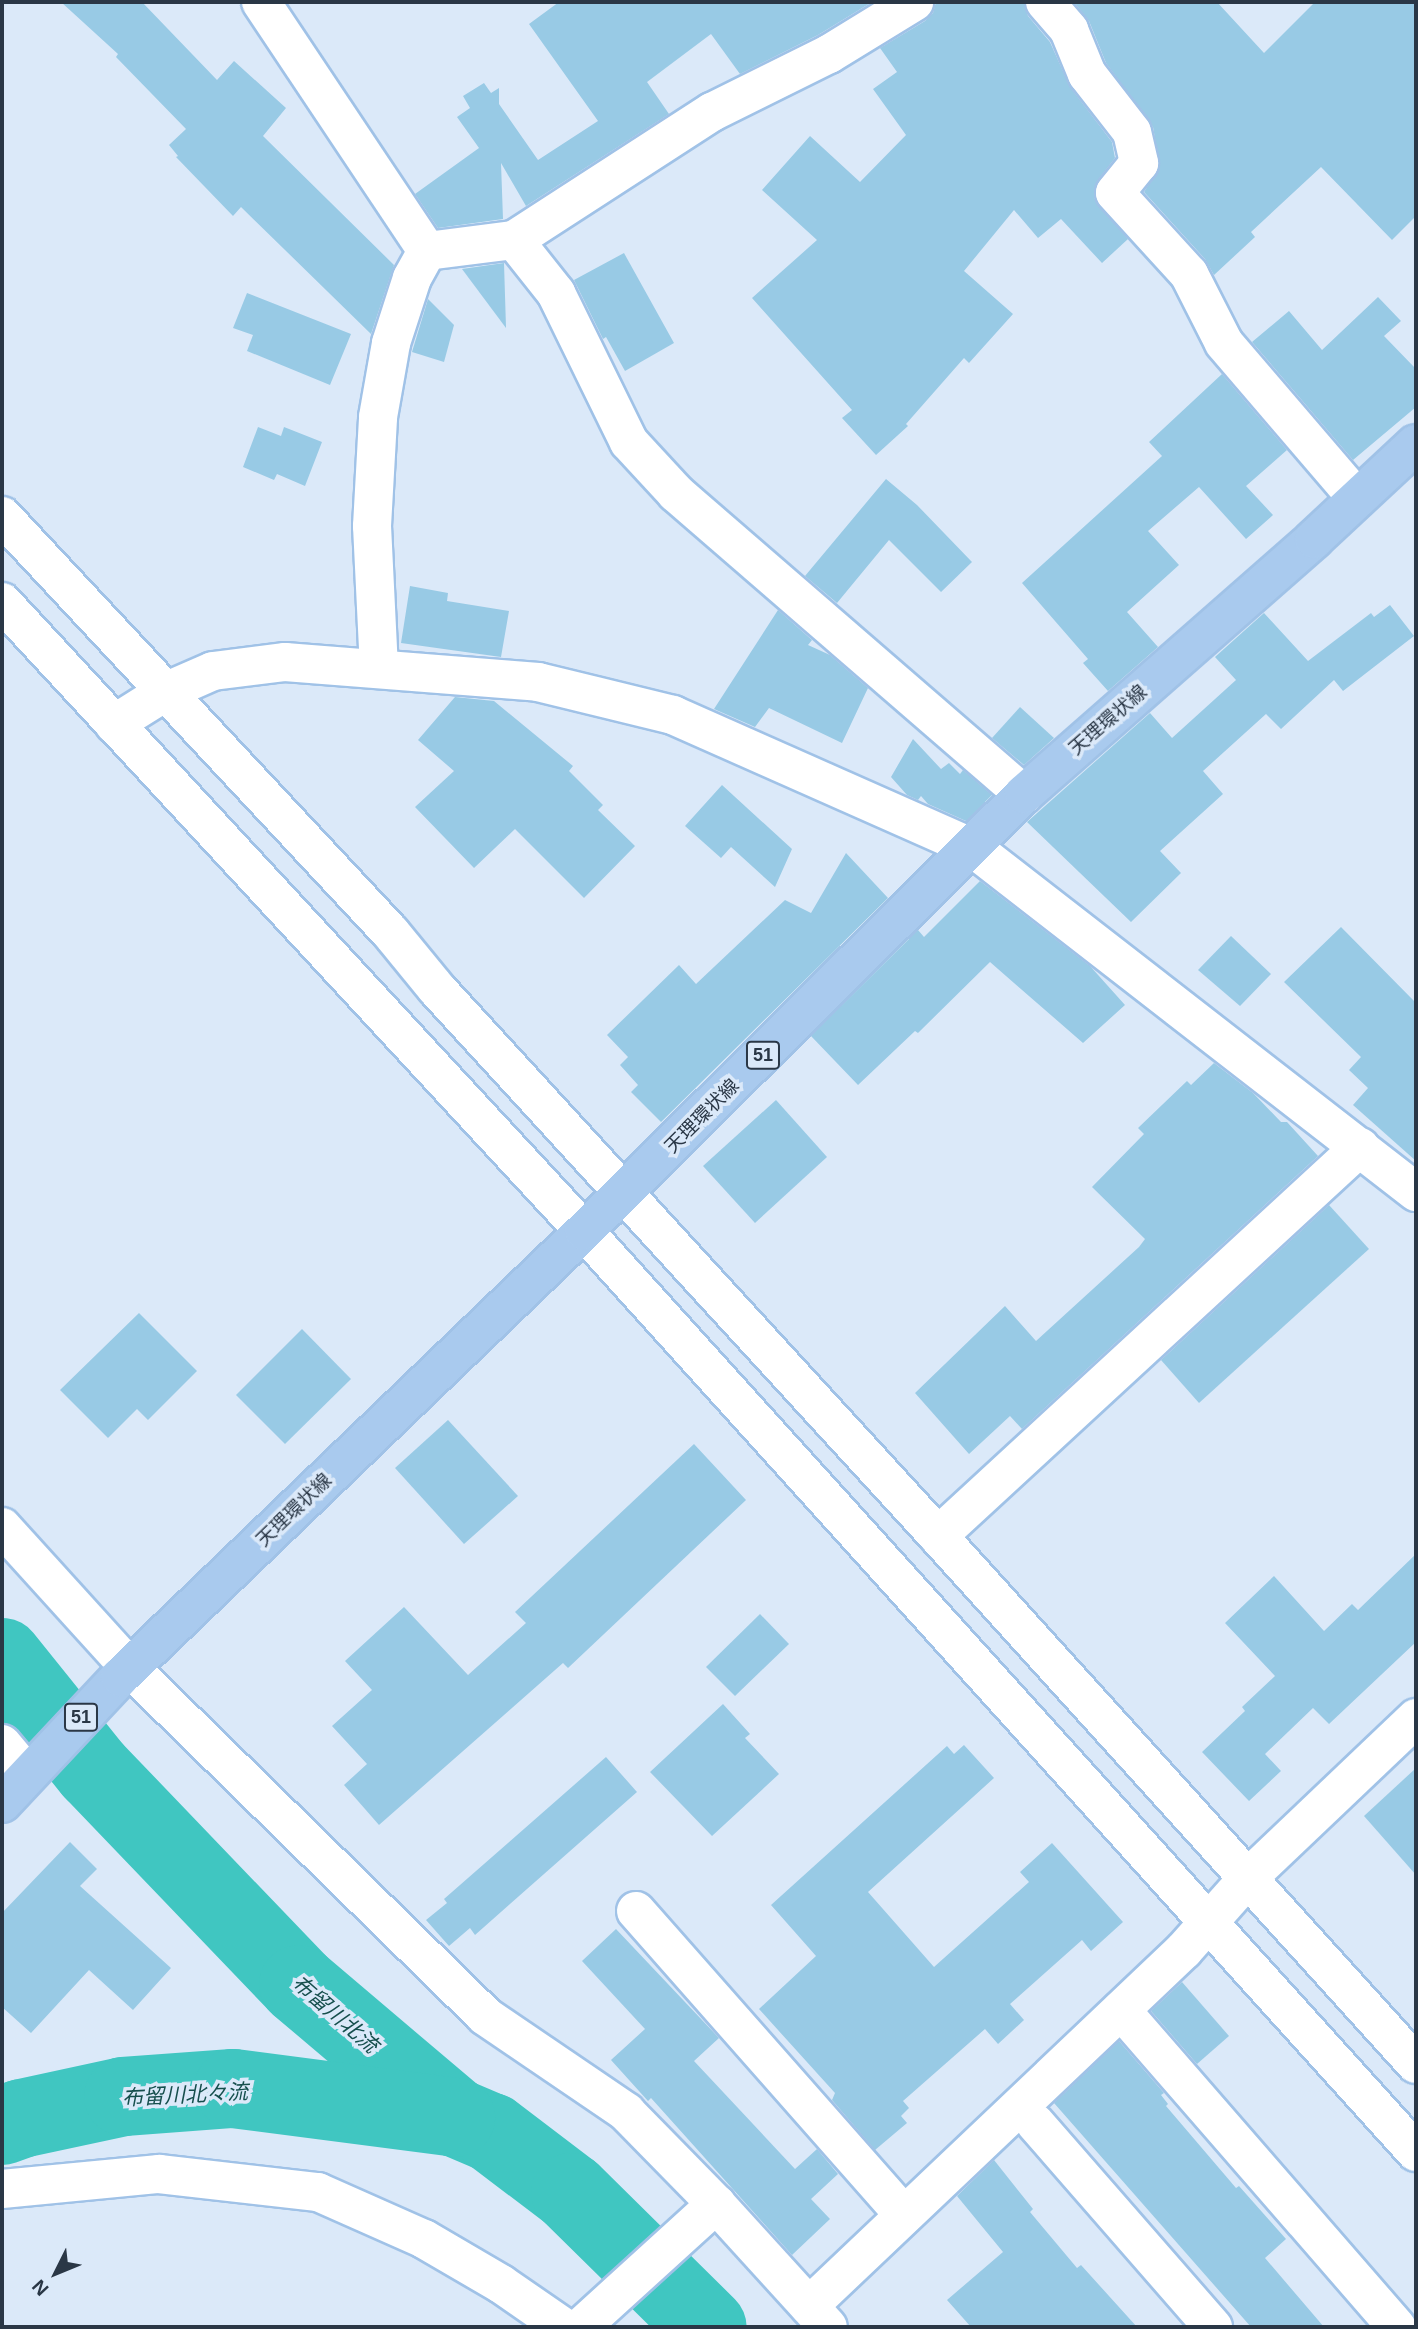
<!DOCTYPE html>
<meta charset="utf-8">
<style>
body{margin:0}
#map{position:relative;width:1418px;height:2329px;overflow:hidden;background:#dbe9f9;font-family:Helvetica,"Noto Sans JP",sans-serif}
div>[style]{position:absolute}
[style*='--x']{left:calc(var(--x)*1px);top:calc(var(--y)*1px);width:calc(var(--w)*1px);rotate:calc(var(--a)*1deg)}
.river>*{height:79px;margin:-39.5px;padding:0 39.5px;transform-origin:39.5px;border-radius:39.5px;background:#40c6c1}
.building>*{inset:0;background:#98cae5}
.roads{filter:drop-shadow(2px 0 #a0c2e7) drop-shadow(-2px 0 #a0c2e7) drop-shadow(0 2px #a0c2e7) drop-shadow(0 -2px #a0c2e7)}
.street>*{height:38px;margin:-19px;padding:0 19px;transform-origin:19px;border-radius:19px;background:#fff}
.secondary>*{height:38px;margin:-19px;padding:0 19px;transform-origin:19px;border-radius:19px;background:#fff}
.primary>*{height:38px;margin:-19px;padding:0 19px;transform-origin:19px;border-radius:19px;background:#a9caee}
span{translate:-50% -50%;white-space:nowrap;text-align:center;line-height:1.15;-webkit-text-stroke:7px #dbe9f9;paint-order:stroke}
.shield-label span{padding:2px 5px;background:#dbe9f9;border:2px solid;border-radius:5px;-webkit-text-stroke-width:0}
.shield-label{font-size:18px;color:#2a3746;font-weight:700}
.street-label{font-size:19px;color:#2a3746}
.water-label{font-size:21px;color:#164f4d;font-style:italic}
.frame{position:absolute;inset:0;border:4px solid #2a3746;pointer-events:none}
.north{position:absolute;left:21px;top:2238px;width:70px;height:70px;-webkit-text-stroke:5px #dbe9f9;paint-order:stroke;rotate:227deg;font-size:19px;font-weight:700;line-height:28px;text-align:center;color:#2a3746}
.north::after{content:'';display:block;margin:auto;width:24px;height:32px;background:#2a3746;clip-path:polygon(50% 0,100% 100%,50% 72%,0 100%)}
</style>
<div id="map">
<div class="river">
<div style="--x:2;--y:1657;--w:145;--a:51.2"></div>
<div style="--x:93;--y:1770;--w:296;--a:46.2"></div>
<div style="--x:298;--y:1984;--w:206;--a:40.3"></div>
<div style="--x:455;--y:2117;--w:39;--a:23"></div>
<div style="--x:491;--y:2132;--w:99;--a:37.2"></div>
<div style="--x:570;--y:2192;--w:192;--a:44.6"></div>
<div style="--x:2;--y:2125;--w:20;--a:-20"></div>
<div style="--x:21;--y:2118;--w:104;--a:-12.2"></div>
<div style="--x:123;--y:2096;--w:110;--a:-4.2"></div>
<div style="--x:233;--y:2088;--w:224;--a:7.4"></div>
</div>
<div class="building">
<div style="clip-path:polygon(61px 2px,142px 2px,217px 80px,234px 61px,286px 108px,263px 136px,394px 265px,371px 334px,241px 207px,233px 216px,176px 157px,178px 156px,169px 145px,186px 129px,116px 57px,118px 54px)"></div>
<div style="clip-path:polygon(559px 2px,872px 2px,818px 35px,740px 74px,711px 34px,647px 82px,669px 114px,526px 206px,501px 163px,503px 219px,438px 228px,415px 194px,479px 148px,457px 117px,470px 108px,463px 96px,484px 83px,491px 93px,499px 88px,499px 104px,538px 160px,598px 121px,529px 24px)"></div>
<div style="clip-path:polygon(936px 2px,1024px 2px,1028px 16px,1050px 42px,1070px 87px,1112px 142px,1115px 158px,1098px 180px,1094px 198px,1128px 239px,1102px 263px,1061px 219px,1038px 238px,1014px 210px,964px 271px,1013px 314px,969px 363px,964px 358px,906px 424px,908px 426px,876px 455px,842px 418px,852px 410px,752px 298px,817px 240px,762px 190px,810px 136px,860px 182px,906px 135px,873px 89px,897px 72px,880px 48px,925px 21px,933px 13px)"></div>
<div style="clip-path:polygon(1074px 2px,1217px 2px,1264px 53px,1315px 2px,1416px 2px,1416px 216px,1392px 240px,1321px 167px,1251px 232px,1255px 237px,1214px 275px,1205px 259px,1144px 192px,1160px 167px,1153px 127px,1106px 63px,1089px 21px)"></div>
<div style="clip-path:polygon(624px 253px,674px 343px,625px 371px,606px 337px,603px 339px,574px 280px)"></div>
<div style="clip-path:polygon(504px 263px,506px 328px,462px 269px)"></div>
<div style="clip-path:polygon(247px 293px,351px 334px,330px 385px,247px 351px,253px 335px,233px 328px)"></div>
<div style="clip-path:polygon(1378px 297px,1401px 321px,1384px 336px,1416px 369px,1416px 407px,1353px 460px,1252px 342px,1289px 311px,1322px 350px)"></div>
<div style="clip-path:polygon(428px 299px,454px 325px,444px 362px,412px 352px)"></div>
<div style="clip-path:polygon(1222px 374px,1287px 450px,1246px 486px,1273px 515px,1246px 539px,1199px 487px,1148px 531px,1179px 565px,1127px 612px,1158px 647px,1108px 691px,1083px 663px,1088px 659px,1022px 583px,1162px 456px,1149px 442px)"></div>
<div style="clip-path:polygon(258px 427px,281px 436px,284px 427px,322px 442px,305px 486px,277px 474px,274px 480px,243px 467px)"></div>
<div style="clip-path:polygon(886px 479px,917px 505px,972px 562px,941px 592px,889px 540px,837px 603px,805px 576px)"></div>
<div style="clip-path:polygon(410px 586px,448px 593px,447px 601px,509px 611px,501px 657px,401px 643px)"></div>
<div style="clip-path:polygon(1390px 605px,1414px 636px,1343px 691px,1334px 680px,1281px 729px,1266px 714px,1203px 771px,1223px 794px,1160px 851px,1181px 873px,1131px 922px,1027px 822px,1150px 713px,1172px 738px,1236px 680px,1215px 657px,1264px 613px,1308px 661px,1371px 613px,1374px 617px)"></div>
<div style="clip-path:polygon(778px 610px,812px 640px,808px 645px,830px 655px,868px 688px,842px 743px,769px 708px,755px 727px,714px 709px)"></div>
<div style="clip-path:polygon(455px 697px,494px 701px,573px 766px,569px 771px,603px 805px,598px 810px,635px 846px,584px 898px,515px 829px,474px 868px,415px 807px,454px 771px,418px 740px)"></div>
<div style="clip-path:polygon(1020px 707px,1054px 738px,1024px 765px,992px 738px)"></div>
<div style="clip-path:polygon(913px 739px,941px 769px,949px 763px,960px 774px,963px 770px,992px 795px,966px 821px,928px 804px,921px 796px,918px 800px,907px 795px,891px 777px)"></div>
<div style="clip-path:polygon(722px 785px,792px 849px,775px 887px,731px 847px,721px 858px,685px 826px)"></div>
<div style="clip-path:polygon(846px 853px,888px 898px,661px 1122px,631px 1092px,638px 1085px,620px 1065px,628px 1057px,607px 1035px,679px 965px,696px 984px,785px 900px,811px 913px)"></div>
<div style="clip-path:polygon(980px 881px,1090px 966px,1125px 1005px,1083px 1043px,990px 962px,918px 1033px,915px 1031px,858px 1085px,811px 1036px,918px 930px,924px 937px)"></div>
<div style="clip-path:polygon(1341px 927px,1416px 1003px,1416px 1161px,1353px 1105px,1368px 1088px,1349px 1070px,1361px 1057px,1284px 982px)"></div>
<div style="clip-path:polygon(1231px 936px,1271px 974px,1240px 1006px,1198px 970px)"></div>
<div style="clip-path:polygon(1214px 1063px,1253px 1093px,1281px 1122px,1287px 1122px,1318px 1156px,1022px 1429px,1010px 1416px,969px 1454px,915px 1393px,1005px 1306px,1036px 1341px,1139px 1247px,1145px 1239px,1092px 1187px,1144px 1134px,1138px 1128px,1187px 1081px,1191px 1085px)"></div>
<div style="clip-path:polygon(776px 1100px,827px 1157px,755px 1223px,703px 1166px)"></div>
<div style="clip-path:polygon(1329px 1205px,1369px 1249px,1199px 1403px,1161px 1360px)"></div>
<div style="clip-path:polygon(139px 1313px,197px 1371px,148px 1420px,137px 1409px,108px 1438px,60px 1390px)"></div>
<div style="clip-path:polygon(302px 1329px,351px 1379px,285px 1444px,236px 1395px)"></div>
<div style="clip-path:polygon(448px 1420px,518px 1496px,464px 1544px,395px 1468px)"></div>
<div style="clip-path:polygon(694px 1444px,746px 1500px,568px 1668px,563px 1663px,379px 1825px,344px 1785px,367px 1764px,332px 1726px,372px 1690px,345px 1661px,404px 1607px,468px 1675px,526px 1623px,515px 1612px)"></div>
<div style="clip-path:polygon(1416px 1554px,1416px 1642px,1329px 1724px,1313px 1708px,1265px 1754px,1281px 1771px,1249px 1801px,1202px 1752px,1245px 1711px,1242px 1707px,1275px 1676px,1225px 1623px,1274px 1576px,1324px 1631px,1352px 1604px,1358px 1610px)"></div>
<div style="clip-path:polygon(760px 1614px,789px 1644px,735px 1696px,706px 1667px)"></div>
<div style="clip-path:polygon(723px 1704px,750px 1734px,745px 1738px,779px 1774px,712px 1836px,650px 1772px)"></div>
<div style="clip-path:polygon(964px 1745px,994px 1778px,868px 1892px,934px 1967px,1029px 1882px,1020px 1872px,1052px 1843px,1123px 1922px,1091px 1951px,1082px 1940px,1010px 2004px,1024px 2020px,998px 2044px,985px 2029px,903px 2101px,909px 2108px,901px 2116px,907px 2123px,875px 2150px,832px 2100px,835px 2093px,759px 2009px,816px 1956px,771px 1905px,947px 1746px,954px 1754px)"></div>
<div style="clip-path:polygon(606px 1757px,637px 1792px,475px 1935px,470px 1928px,449px 1946px,426px 1920px,447px 1903px,444px 1899px)"></div>
<div style="clip-path:polygon(1416px 1768px,1416px 1875px,1364px 1816px)"></div>
<div style="clip-path:polygon(70px 1842px,97px 1869px,80px 1886px,171px 1968px,133px 2010px,89px 1970px,31px 2033px,2px 2007px,2px 1913px)"></div>
<div style="clip-path:polygon(616px 1929px,719px 2038px,694px 2061px,795px 2169px,817px 2149px,838px 2174px,811px 2199px,830px 2219px,792px 2255px,651px 2098px,648px 2101px,611px 2060px,645px 2029px,582px 1961px)"></div>
<div style="clip-path:polygon(1182px 1982px,1229px 2036px,1197px 2064px,1151px 2011px)"></div>
<div style="clip-path:polygon(1119px 2041px,1164px 2093px,1161px 2095px,1168px 2104px,1166px 2106px,1236px 2188px,1239px 2186px,1286px 2239px,1265px 2258px,1324px 2327px,1251px 2327px,1054px 2103px)"></div>
<div style="clip-path:polygon(994px 2160px,1033px 2209px,1030px 2212px,1077px 2268px,1081px 2265px,1137px 2327px,971px 2327px,947px 2300px,1003px 2252px,957px 2196px)"></div>
</div>
<div class="roads">
<div class="street">
<div style="--x:261;--y:2;--w:299;--a:56.3"></div>
<div style="--x:1045;--y:2;--w:37;--a:49"></div>
<div style="--x:1069;--y:30;--w:48;--a:67.8"></div>
<div style="--x:1087;--y:74;--w:73;--a:52.2"></div>
<div style="--x:1132;--y:132;--w:32;--a:77"></div>
<div style="--x:1139;--y:163;--w:38;--a:129"></div>
<div style="--x:1115;--y:193;--w:110;--a:47.6"></div>
<div style="--x:1189;--y:274;--w:77;--a:63.1"></div>
<div style="--x:1224;--y:343;--w:204;--a:49.4"></div>
<div style="--x:514;--y:240;--w:68;--a:51.6"></div>
<div style="--x:556;--y:293;--w:166;--a:63.9"></div>
<div style="--x:629;--y:442;--w:69;--a:47.3"></div>
<div style="--x:676;--y:493;--w:460;--a:40.9"></div>
<div style="--x:427;--y:251;--w:88;--a:-7.2"></div>
<div style="--x:514;--y:240;--w:236;--a:-32.9"></div>
<div style="--x:712;--y:112;--w:131;--a:-26.4"></div>
<div style="--x:829;--y:54;--w:100;--a:-31.5"></div>
<div style="--x:379;--y:669;--w:143;--a:-92.8"></div>
<div style="--x:372;--y:526;--w:109;--a:-86.8"></div>
<div style="--x:378;--y:417;--w:75;--a:-80"></div>
<div style="--x:391;--y:343;--w:68;--a:-72.1"></div>
<div style="--x:412;--y:278;--w:31;--a:-61"></div>
<div style="--x:114;--y:724;--w:60;--a:-32.1"></div>
<div style="--x:165;--y:692;--w:52;--a:-23.6"></div>
<div style="--x:213;--y:671;--w:73;--a:-7.1"></div>
<div style="--x:285;--y:662;--w:254;--a:4.5"></div>
<div style="--x:538;--y:682;--w:139;--a:13.7"></div>
<div style="--x:673;--y:715;--w:328;--a:23.9"></div>
<div style="--x:973;--y:848;--w:561;--a:37.83"></div>
<div style="--x:2;--y:1527;--w:190;--a:47.8"></div>
<div style="--x:130;--y:1668;--w:497;--a:44.4"></div>
<div style="--x:485;--y:2016;--w:171;--a:34.2"></div>
<div style="--x:626;--y:2112;--w:129;--a:45.6"></div>
<div style="--x:716;--y:2204;--w:166;--a:47.7"></div>
<div style="--x:938;--y:1536;--w:574;--a:-42.67"></div>
<div style="--x:2;--y:1744;--w:38;--a:50"></div>
<div style="--x:636;--y:1911;--w:405;--a:48.6"></div>
<div style="--x:1121;--y:2010;--w:420;--a:49"></div>
<div style="--x:1035;--y:2123;--w:271;--a:48.9"></div>
<div style="--x:2;--y:2189;--w:158;--a:-5.5"></div>
<div style="--x:159;--y:2174;--w:160;--a:6.5"></div>
<div style="--x:318;--y:2192;--w:116;--a:23.9"></div>
<div style="--x:424;--y:2239;--w:89;--a:30.3"></div>
<div style="--x:501;--y:2284;--w:75;--a:34.7"></div>
<div style="--x:809;--y:2306;--w:517;--a:-43.51"></div>
<div style="--x:1184;--y:1950;--w:96;--a:-48.4"></div>
<div style="--x:1248;--y:1878;--w:232;--a:-43.6"></div>
<div style="--x:581;--y:2327;--w:183;--a:-42.3"></div>
</div>
<div class="secondary">
<div style="--x:2;--y:516;--w:570;--a:46.99"></div>
<div style="--x:391;--y:933;--w:71;--a:50.7"></div>
<div style="--x:436;--y:988;--w:743;--a:47.51"></div>
<div style="--x:938;--y:1536;--w:712;--a:47.85"></div>
<div style="--x:2;--y:602;--w:857;--a:47.22"></div>
<div style="--x:584;--y:1231;--w:1241;--a:47.91"></div>
</div>
<div class="primary">
<div style="--x:2;--y:1803;--w:173;--a:-46.9"></div>
<div style="--x:120;--y:1677;--w:644;--a:-43.87"></div>
<div style="--x:584;--y:1231;--w:620;--a:-44.8"></div>
<div style="--x:1024;--y:794;--w:386;--a:-41.3"></div>
<div style="--x:1314;--y:539;--w:139;--a:-43"></div>
</div>
</div>
<div class="shield-label">
<span style="left:763px;top:1055px">51</span>
<span style="left:81px;top:1717px">51</span>
</div>
<div class="street-label">
<span style="left:1108px;top:720px;rotate:-41deg">天理環状線</span>
<span style="left:702px;top:1116px;rotate:-45deg">天理環状線</span>
<span style="left:294px;top:1510px;rotate:-44deg">天理環状線</span>
</div>
<div class="water-label">
<span style="left:335px;top:2014px;rotate:41deg">布留川北流</span>
<span style="left:185px;top:2095px;rotate:-3deg">布留川北々流</span>
</div>
<div class="frame"></div>
<div class="north">N</div>
</div>
